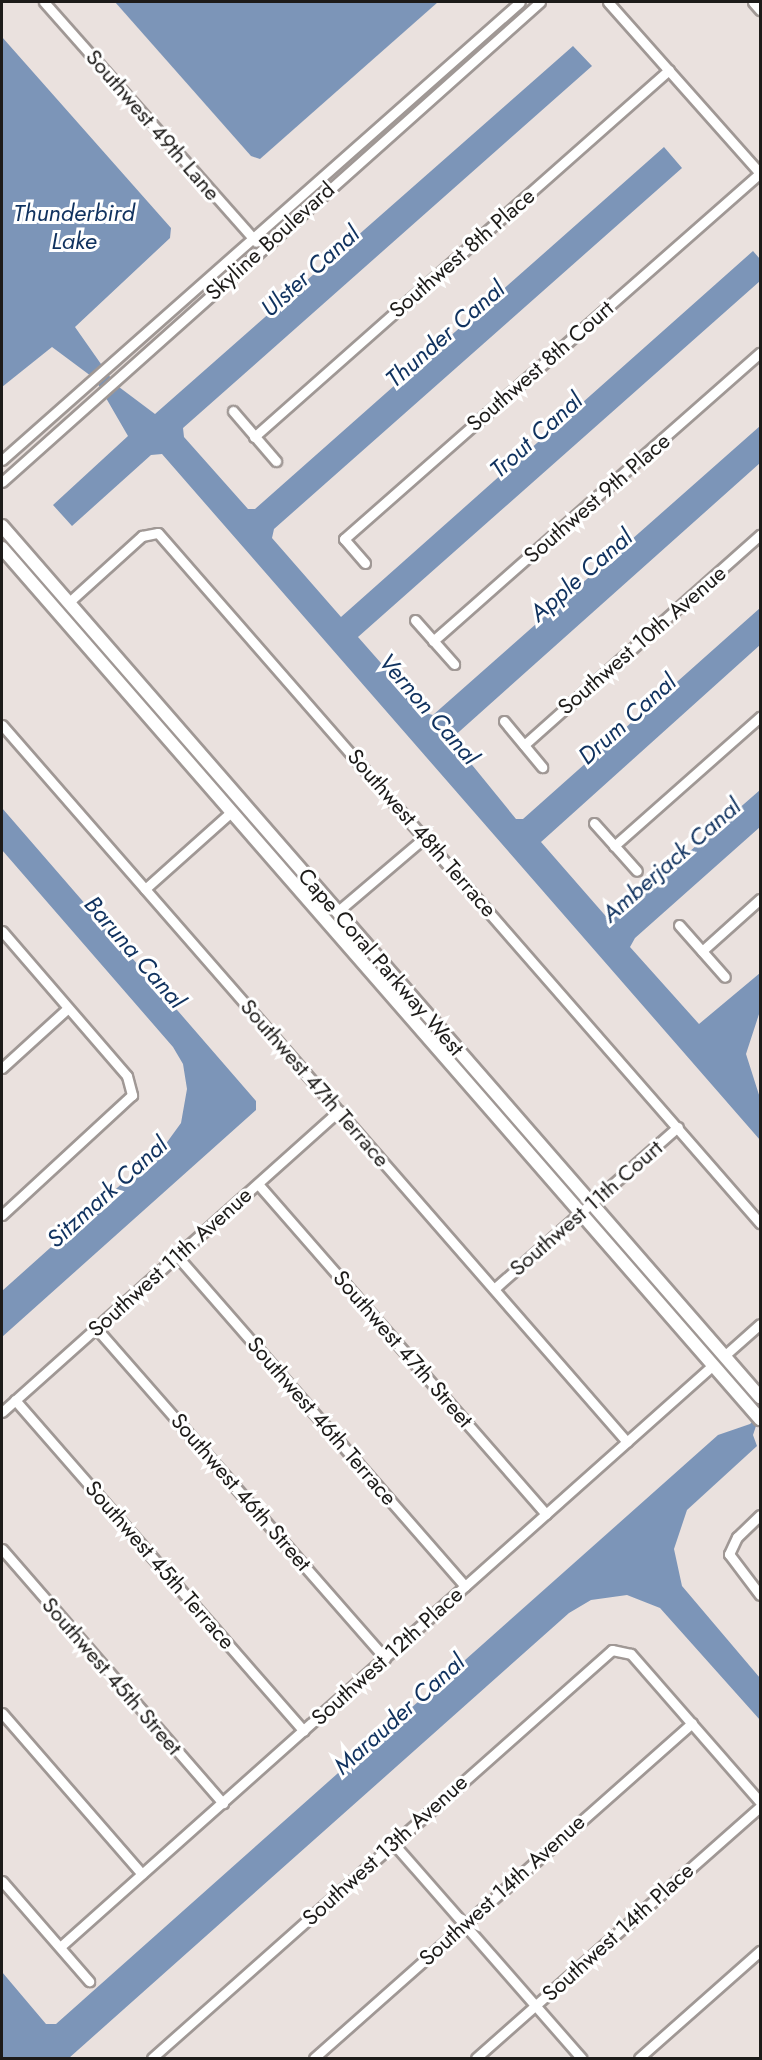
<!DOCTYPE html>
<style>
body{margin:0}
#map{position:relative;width:762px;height:2060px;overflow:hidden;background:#eae1de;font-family:Jost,sans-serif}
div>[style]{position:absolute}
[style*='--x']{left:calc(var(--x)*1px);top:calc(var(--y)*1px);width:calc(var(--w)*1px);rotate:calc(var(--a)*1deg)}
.water>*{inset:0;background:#7c95b8}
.roads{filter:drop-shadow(2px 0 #a09895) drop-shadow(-2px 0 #a09895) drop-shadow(0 2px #a09895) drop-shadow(0 -2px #a09895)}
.minor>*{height:9px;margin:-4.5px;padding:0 4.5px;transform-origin:4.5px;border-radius:4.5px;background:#fff}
.major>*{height:12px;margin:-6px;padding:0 6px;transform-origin:6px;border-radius:6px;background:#fff}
span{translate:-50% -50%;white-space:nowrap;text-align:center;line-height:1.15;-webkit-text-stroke:6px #fff;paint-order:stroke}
.street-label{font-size:22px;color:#1d1b19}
.water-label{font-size:24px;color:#10325f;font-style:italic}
.frame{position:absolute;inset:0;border:3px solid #1d1b19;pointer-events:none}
</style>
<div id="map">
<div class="water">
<div style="clip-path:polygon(115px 2px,438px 2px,260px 159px,251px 156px)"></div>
<div style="clip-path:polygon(2px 37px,171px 228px,170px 238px,75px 327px,115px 384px,155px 414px,573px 46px,592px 66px,183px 428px,184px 437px,248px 509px,255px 509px,664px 147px,682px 168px,274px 529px,272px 538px,341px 617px,753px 251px,760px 259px,760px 281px,358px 637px,425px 713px,433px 715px,760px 426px,760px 463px,451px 739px,516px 819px,523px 819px,760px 608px,760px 645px,541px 842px,610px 921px,760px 790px,760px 827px,635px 938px,630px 947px,699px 1024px,760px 973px,760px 1011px,746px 1054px,760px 1098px,760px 1140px,162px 454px,151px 455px,72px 526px,53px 505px,128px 436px,95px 379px,52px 347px,2px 387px)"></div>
<div style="clip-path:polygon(2px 808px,256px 1101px,256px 1110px,2px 1337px,2px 1291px,165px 1145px,181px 1123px,187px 1089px,183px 1064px,173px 1047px,2px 850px)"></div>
<div style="clip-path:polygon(760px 1414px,753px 1435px,757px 1446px,687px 1510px,674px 1549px,682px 1586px,760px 1678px,760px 1720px,660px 1608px,627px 1595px,591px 1600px,569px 1613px,69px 2058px,2px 2058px,2px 1972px,46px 2024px,56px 2024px,718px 1435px,750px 1424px)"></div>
</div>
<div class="roads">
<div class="minor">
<div style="--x:44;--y:2;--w:320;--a:48.5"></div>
<div style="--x:608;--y:2;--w:229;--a:48.4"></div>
<div style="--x:753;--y:2;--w:11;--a:49"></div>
<div style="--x:233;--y:411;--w:66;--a:49.3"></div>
<div style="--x:254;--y:437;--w:554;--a:-41.49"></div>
<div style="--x:2;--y:460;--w:691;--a:-41.48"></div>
<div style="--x:2;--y:482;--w:721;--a:-41.74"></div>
<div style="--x:365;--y:563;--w:32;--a:-131"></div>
<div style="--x:344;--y:539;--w:554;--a:-41.34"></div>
<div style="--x:68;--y:603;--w:100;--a:-42.2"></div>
<div style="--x:142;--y:536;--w:16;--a:-11"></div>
<div style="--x:158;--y:533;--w:916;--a:48.9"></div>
<div style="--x:415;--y:620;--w:59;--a:48.4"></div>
<div style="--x:433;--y:641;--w:436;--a:-41.4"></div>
<div style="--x:504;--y:721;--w:60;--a:50.4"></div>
<div style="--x:2;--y:725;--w:951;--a:48.92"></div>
<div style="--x:524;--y:745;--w:316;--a:-41.7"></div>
<div style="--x:594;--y:823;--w:64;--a:48.1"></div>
<div style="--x:614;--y:846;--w:195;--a:-41.5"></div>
<div style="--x:145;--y:889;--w:115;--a:-41.8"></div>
<div style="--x:337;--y:912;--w:116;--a:-40.4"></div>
<div style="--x:679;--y:925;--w:69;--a:48.5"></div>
<div style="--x:2;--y:931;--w:191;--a:49.2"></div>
<div style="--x:127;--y:1076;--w:20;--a:75"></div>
<div style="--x:132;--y:1095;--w:177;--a:137.3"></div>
<div style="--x:702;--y:951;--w:78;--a:-41.9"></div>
<div style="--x:2;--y:1068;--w:89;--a:-42.3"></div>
<div style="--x:258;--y:1184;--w:438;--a:48.9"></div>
<div style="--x:177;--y:1256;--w:438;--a:48.9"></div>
<div style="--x:494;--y:1289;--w:245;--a:-41.4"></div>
<div style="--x:96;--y:1328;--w:439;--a:48.8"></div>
<div style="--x:724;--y:1356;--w:48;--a:-41.6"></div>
<div style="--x:15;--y:1400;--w:439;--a:48.9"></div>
<div style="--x:2;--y:1412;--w:452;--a:-41.8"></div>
<div style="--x:760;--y:1515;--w:32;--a:136"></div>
<div style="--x:737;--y:1537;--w:19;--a:115"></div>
<div style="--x:729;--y:1554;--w:51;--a:52.9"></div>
<div style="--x:2;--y:1549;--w:337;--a:49"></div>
<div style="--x:2;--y:1713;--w:213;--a:49"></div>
<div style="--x:393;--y:1843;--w:286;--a:48.8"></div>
<div style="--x:2;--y:1881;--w:133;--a:49"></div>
<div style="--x:60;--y:1947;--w:875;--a:-41.71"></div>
<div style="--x:152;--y:2058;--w:615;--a:-41.57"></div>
<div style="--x:612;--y:1650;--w:19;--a:12"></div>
<div style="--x:631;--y:1654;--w:196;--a:48.9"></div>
<div style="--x:314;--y:2058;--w:505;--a:-41.55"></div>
<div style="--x:476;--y:2058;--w:379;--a:-41.5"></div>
<div style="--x:639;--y:2058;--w:162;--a:-41.5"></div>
</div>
<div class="major">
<div style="--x:2;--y:526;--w:1155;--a:48.97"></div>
<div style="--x:2;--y:548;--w:1155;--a:48.97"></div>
</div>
</div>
<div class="street-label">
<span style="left:153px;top:125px;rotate:49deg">Southwest 49th Lane</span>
<span style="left:270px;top:241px;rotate:-42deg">Skyline Boulevard</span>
<span style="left:462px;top:253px;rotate:-41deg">Southwest 8th Place</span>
<span style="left:540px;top:366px;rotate:-41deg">Southwest 8th Court</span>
<span style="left:597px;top:498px;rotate:-41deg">Southwest 9th Place</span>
<span style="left:642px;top:640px;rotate:-41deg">Southwest 10th Avenue</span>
<span style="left:422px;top:833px;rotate:49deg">Southwest 48th Terrace</span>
<span style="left:381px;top:962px;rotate:49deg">Cape Coral Parkway West</span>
<span style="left:315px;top:1083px;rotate:49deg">Southwest 47th Terrace</span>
<span style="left:586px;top:1208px;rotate:-41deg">Southwest 11th Court</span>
<span style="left:170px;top:1262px;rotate:-42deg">Southwest 11th Avenue</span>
<span style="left:403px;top:1349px;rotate:49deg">Southwest 47th Street</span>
<span style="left:322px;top:1421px;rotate:49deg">Southwest 46th Terrace</span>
<span style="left:241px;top:1492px;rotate:49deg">Southwest 46th Street</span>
<span style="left:160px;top:1565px;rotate:49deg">Southwest 45th Terrace</span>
<span style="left:387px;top:1656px;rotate:-42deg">Southwest 12th Place</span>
<span style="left:112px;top:1676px;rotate:49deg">Southwest 45th Street</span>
<span style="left:385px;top:1850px;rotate:-42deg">Southwest 13th Avenue</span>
<span style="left:502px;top:1890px;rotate:-42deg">Southwest 14th Avenue</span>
<span style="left:618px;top:1932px;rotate:-42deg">Southwest 14th Place</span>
</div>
<div class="water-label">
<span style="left:74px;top:227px">Thunderbird<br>Lake</span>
<span style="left:310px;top:271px;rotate:-42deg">Ulster Canal</span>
<span style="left:445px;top:334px;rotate:-41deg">Thunder Canal</span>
<span style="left:536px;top:435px;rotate:-42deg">Trout Canal</span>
<span style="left:581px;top:575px;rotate:-41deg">Apple Canal</span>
<span style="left:429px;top:709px;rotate:49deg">Vernon Canal</span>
<span style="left:627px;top:719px;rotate:-42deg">Drum Canal</span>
<span style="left:671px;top:860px;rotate:-41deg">Amberjack Canal</span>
<span style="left:135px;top:952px;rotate:49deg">Baruna Canal</span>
<span style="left:107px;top:1192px;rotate:-42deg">Sitzmark Canal</span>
<span style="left:399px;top:1714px;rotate:-42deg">Marauder Canal</span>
</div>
<div class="frame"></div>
</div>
